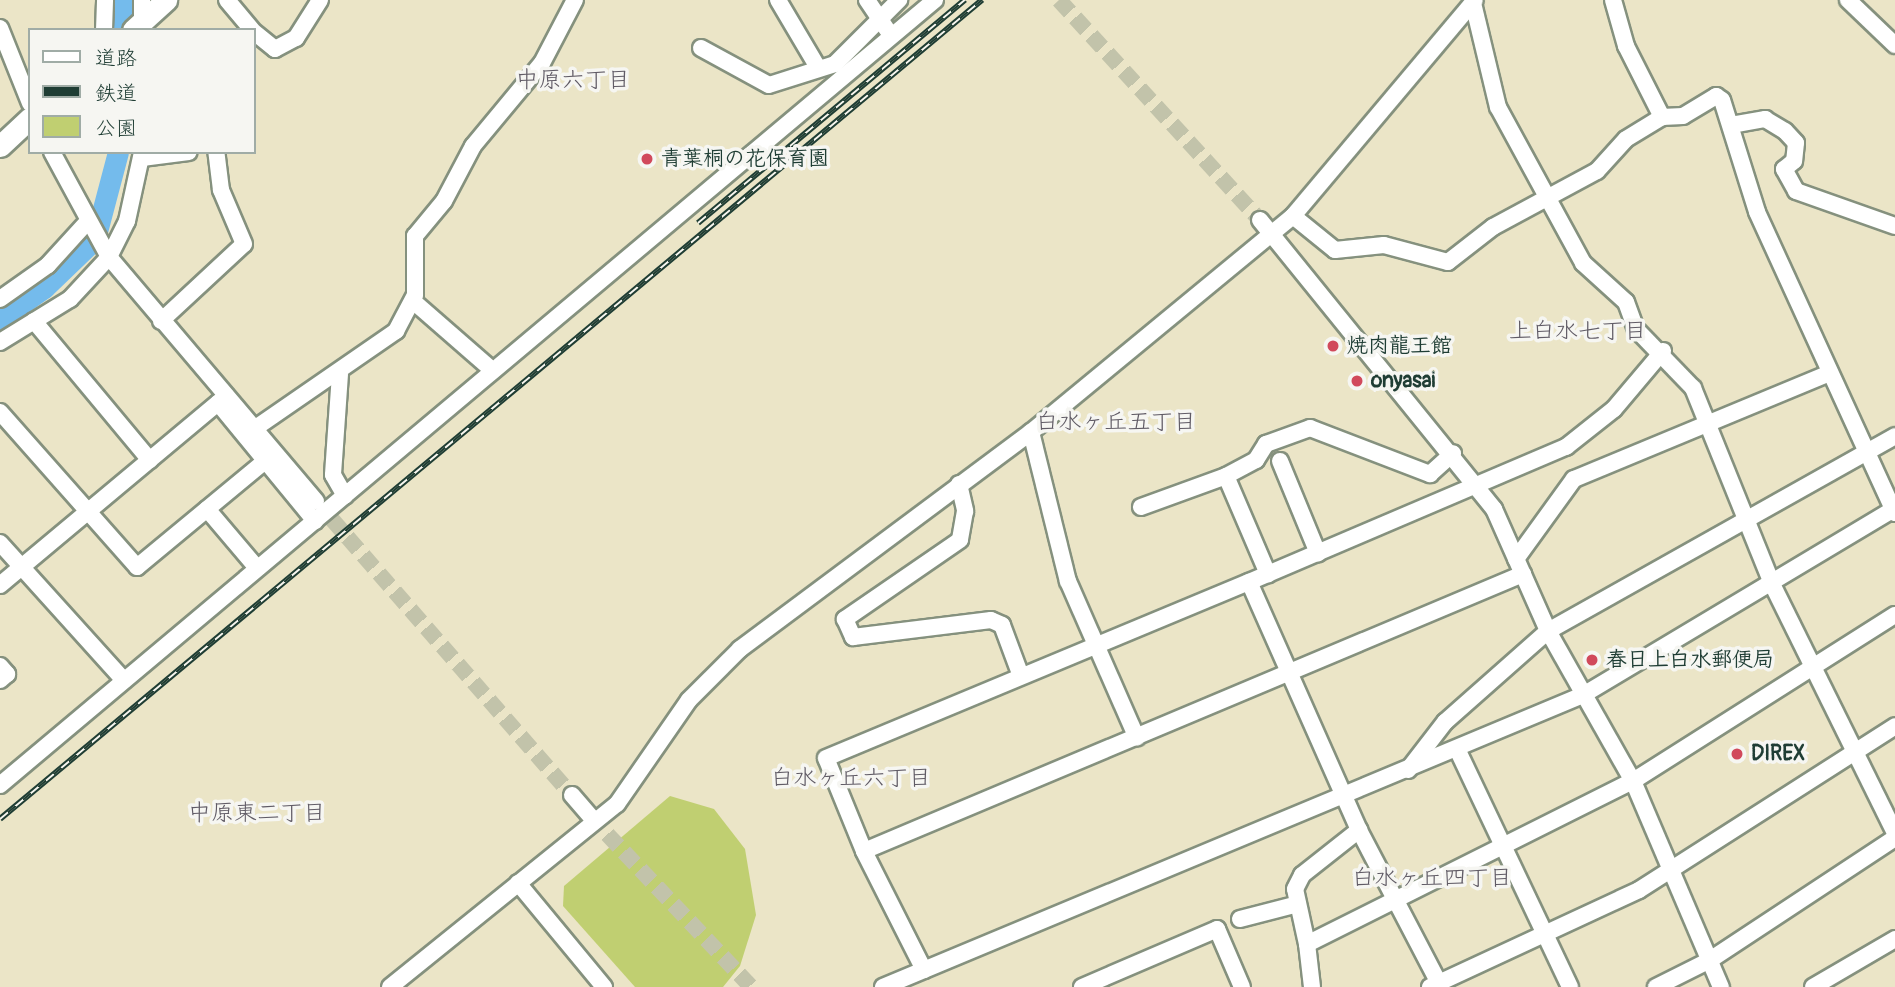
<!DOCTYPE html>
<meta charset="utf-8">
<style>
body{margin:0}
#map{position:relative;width:1895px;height:987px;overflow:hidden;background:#ebe5c7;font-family:Pangolin,"Klee One",sans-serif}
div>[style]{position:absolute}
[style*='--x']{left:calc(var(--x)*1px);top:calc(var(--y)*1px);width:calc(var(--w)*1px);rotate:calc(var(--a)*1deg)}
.green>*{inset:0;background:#c0cf71}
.river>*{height:21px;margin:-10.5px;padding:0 10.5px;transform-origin:10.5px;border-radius:10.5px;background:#74bbec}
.minor-tunnel>*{height:16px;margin-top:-8px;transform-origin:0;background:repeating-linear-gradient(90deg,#c2c3aa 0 16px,transparent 0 24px)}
.roads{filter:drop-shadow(2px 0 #85917e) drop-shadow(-2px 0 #85917e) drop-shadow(0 2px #85917e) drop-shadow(0 -2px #85917e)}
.minor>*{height:16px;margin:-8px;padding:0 8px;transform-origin:8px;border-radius:8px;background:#fff}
.major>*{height:21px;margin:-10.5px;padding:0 10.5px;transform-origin:10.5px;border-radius:10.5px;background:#fff}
.rail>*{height:6px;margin-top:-3px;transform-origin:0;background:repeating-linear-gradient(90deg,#f6f6f2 0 10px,#1f3d34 0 20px);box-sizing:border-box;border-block:2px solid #1f3d34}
.dots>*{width:19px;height:19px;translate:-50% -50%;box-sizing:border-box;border:4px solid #f6f6f2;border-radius:50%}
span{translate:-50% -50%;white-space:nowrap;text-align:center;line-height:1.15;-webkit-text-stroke:7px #f6f6f2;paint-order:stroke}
.poi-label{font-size:21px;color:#1f3d34;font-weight:700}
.left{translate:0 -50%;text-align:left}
.neighbourhood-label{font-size:23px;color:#605b65}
.legend{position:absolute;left:28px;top:28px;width:228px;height:126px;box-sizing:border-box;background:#f6f6f2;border:2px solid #a0aca6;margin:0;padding:9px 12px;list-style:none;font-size:21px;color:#1f3d34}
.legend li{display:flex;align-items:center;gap:14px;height:35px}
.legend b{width:35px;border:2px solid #a0aca6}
</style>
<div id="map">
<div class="green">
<div style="clip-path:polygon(670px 796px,714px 809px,745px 849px,756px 915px,740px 966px,723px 987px,635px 987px,563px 906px,564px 886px)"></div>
</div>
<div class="river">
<div style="--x:121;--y:30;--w:30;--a:-88"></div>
<div style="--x:0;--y:319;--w:54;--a:-35.2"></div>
<div style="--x:44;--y:288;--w:71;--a:-43.9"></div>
<div style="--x:95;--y:239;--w:90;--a:-75.2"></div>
</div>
<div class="minor-tunnel">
<div style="--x:1059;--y:0;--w:298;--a:47.6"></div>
<div style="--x:316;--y:501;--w:390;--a:49"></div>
<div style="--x:591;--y:817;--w:233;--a:46.7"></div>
</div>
<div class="roads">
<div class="minor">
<div style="--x:227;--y:0;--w:39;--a:50"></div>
<div style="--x:778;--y:0;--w:77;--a:59.4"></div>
<div style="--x:867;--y:0;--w:36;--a:56"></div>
<div style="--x:1613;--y:0;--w:48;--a:74.2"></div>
<div style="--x:1626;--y:46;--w:80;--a:63.1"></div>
<div style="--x:1662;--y:117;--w:21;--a:-3"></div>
<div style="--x:1683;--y:116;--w:39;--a:-31"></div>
<div style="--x:1716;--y:96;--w:7;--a:34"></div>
<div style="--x:1722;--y:100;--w:117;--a:72.6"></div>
<div style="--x:1757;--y:212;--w:331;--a:65.4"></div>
<div style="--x:1848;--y:0;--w:65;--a:43.8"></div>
<div style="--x:1473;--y:3;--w:107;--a:76.5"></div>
<div style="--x:1498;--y:107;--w:178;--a:61.4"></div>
<div style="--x:1583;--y:263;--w:58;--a:42.2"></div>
<div style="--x:1626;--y:302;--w:29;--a:70"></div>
<div style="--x:1636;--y:329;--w:82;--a:46"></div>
<div style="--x:1693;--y:388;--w:211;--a:68"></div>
<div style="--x:1772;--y:584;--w:278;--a:63.7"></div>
<div style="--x:142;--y:27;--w:27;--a:-90"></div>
<div style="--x:0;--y:28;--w:81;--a:68.2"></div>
<div style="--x:104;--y:30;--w:30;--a:-88"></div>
<div style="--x:254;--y:32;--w:27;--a:39"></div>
<div style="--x:275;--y:49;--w:24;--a:-28"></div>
<div style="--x:296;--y:38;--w:45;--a:-57.7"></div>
<div style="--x:701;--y:48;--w:77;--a:28.6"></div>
<div style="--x:769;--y:85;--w:69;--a:-17.7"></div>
<div style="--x:835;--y:64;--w:91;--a:-45"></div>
<div style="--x:1731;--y:125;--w:35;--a:-10"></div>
<div style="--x:1765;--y:119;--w:23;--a:31"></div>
<div style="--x:1785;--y:131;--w:16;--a:47"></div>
<div style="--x:1796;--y:143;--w:18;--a:96"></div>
<div style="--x:1794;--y:161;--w:13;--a:141"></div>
<div style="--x:1784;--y:169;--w:25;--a:61"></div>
<div style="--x:1796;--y:191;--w:105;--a:19.5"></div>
<div style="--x:52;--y:152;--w:119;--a:61.5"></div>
<div style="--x:109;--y:257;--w:320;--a:49.7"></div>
<div style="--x:142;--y:158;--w:47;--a:-7.3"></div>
<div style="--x:1293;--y:216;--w:54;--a:39"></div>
<div style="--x:1335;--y:250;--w:49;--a:-5.8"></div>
<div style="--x:1384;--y:245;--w:66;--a:14.9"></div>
<div style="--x:1448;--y:262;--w:57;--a:-37.9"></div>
<div style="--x:1493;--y:227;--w:118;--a:-28.3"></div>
<div style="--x:1597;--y:171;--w:43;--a:-47.8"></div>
<div style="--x:1626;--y:139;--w:42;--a:-31.4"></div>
<div style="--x:1260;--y:220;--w:372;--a:51"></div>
<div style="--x:1494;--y:509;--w:133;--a:66.1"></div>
<div style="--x:1548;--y:631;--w:172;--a:60.5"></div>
<div style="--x:1633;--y:781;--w:224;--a:66.9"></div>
<div style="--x:0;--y:299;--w:59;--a:-35.3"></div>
<div style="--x:48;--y:265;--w:59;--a:-47.7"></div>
<div style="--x:413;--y:301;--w:105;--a:41.1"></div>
<div style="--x:34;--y:321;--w:181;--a:50.2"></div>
<div style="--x:161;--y:321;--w:113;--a:-42.9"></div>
<div style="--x:244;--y:244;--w:59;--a:-113.1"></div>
<div style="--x:221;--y:190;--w:38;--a:-97"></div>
<div style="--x:0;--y:342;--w:82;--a:-31.6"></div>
<div style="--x:70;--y:299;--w:57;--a:-47.1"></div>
<div style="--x:109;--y:257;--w:40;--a:-63.4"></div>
<div style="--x:127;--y:221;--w:71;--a:-77.7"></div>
<div style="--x:340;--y:374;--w:101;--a:94"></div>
<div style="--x:333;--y:475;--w:24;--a:60"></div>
<div style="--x:218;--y:403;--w:153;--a:50.6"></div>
<div style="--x:0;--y:412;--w:207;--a:48.5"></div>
<div style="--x:137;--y:567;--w:166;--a:-39.6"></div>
<div style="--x:254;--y:429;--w:173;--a:-34.6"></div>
<div style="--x:396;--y:331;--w:41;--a:-62.2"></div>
<div style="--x:415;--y:295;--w:59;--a:-90"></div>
<div style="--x:415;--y:236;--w:45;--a:-50.4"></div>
<div style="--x:444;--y:201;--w:62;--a:-62.2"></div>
<div style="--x:473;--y:146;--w:108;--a:-50.3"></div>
<div style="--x:542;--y:63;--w:71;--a:-62.4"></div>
<div style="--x:1031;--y:432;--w:154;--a:76.1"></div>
<div style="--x:1068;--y:581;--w:171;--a:66.3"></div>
<div style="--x:1280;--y:461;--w:100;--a:67.6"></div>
<div style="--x:1226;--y:476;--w:107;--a:66.8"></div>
<div style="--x:959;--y:484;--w:28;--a:77"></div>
<div style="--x:965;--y:511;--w:29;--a:100"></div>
<div style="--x:960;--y:540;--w:140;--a:145.5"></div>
<div style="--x:845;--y:619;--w:20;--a:66"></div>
<div style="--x:853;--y:637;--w:139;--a:-7"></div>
<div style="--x:991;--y:620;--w:12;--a:24"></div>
<div style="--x:1002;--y:625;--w:54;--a:69.6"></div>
<div style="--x:1141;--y:507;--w:90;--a:-20"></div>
<div style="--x:1226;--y:476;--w:34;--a:-28"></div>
<div style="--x:1256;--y:460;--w:19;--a:-58"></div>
<div style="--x:1266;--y:444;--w:47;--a:-20"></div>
<div style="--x:1310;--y:428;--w:129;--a:21"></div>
<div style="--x:1430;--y:474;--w:31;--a:-42"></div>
<div style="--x:207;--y:509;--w:77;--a:49.7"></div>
<div style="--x:0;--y:543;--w:185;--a:47.9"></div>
<div style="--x:1516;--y:559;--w:99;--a:-54.1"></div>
<div style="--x:1574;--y:479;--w:275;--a:-22.5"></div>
<div style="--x:0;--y:585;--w:295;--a:-39.9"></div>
<div style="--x:0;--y:666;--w:11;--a:49"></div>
<div style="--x:7;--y:674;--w:9;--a:139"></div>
<div style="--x:1458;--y:751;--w:261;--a:64.6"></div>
<div style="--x:1408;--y:770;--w:61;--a:-52.4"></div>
<div style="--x:1445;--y:722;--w:137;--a:-41.5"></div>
<div style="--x:1548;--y:631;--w:398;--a:-29.3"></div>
<div style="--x:0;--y:785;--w:1221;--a:-40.02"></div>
<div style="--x:572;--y:795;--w:29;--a:49"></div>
<div style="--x:864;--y:851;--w:100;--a:-112.2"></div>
<div style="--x:826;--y:758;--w:458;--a:-22.6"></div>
<div style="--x:518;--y:883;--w:135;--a:50.4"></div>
<div style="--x:1240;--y:919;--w:60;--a:-14.5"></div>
<div style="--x:1307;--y:944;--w:56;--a:-102.3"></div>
<div style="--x:1295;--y:889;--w:16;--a:-63"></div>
<div style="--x:1302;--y:875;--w:73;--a:-38.3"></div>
<div style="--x:924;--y:970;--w:133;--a:-116.8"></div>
<div style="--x:864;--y:851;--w:715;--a:-22.8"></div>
<div style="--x:390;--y:987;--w:292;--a:-38.9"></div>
<div style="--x:617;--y:804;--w:126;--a:-55.3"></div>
<div style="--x:689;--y:700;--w:72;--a:-45"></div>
<div style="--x:740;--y:649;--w:363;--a:-36.7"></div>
<div style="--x:1031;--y:432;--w:340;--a:-39.5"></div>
<div style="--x:1293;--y:216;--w:282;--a:-49.9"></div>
<div style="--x:883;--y:987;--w:758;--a:-22.64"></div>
<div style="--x:1583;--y:695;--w:364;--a:-30.9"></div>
<div style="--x:1082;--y:987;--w:147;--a:-23.2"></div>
<div style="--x:1217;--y:929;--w:63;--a:66.7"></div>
<div style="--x:1312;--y:987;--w:43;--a:-96.6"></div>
<div style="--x:1307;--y:944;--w:364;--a:-26.6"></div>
<div style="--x:1633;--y:781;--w:310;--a:-32.4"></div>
<div style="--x:1430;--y:987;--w:230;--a:-24.9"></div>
<div style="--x:1639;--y:890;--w:304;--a:-32.6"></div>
<div style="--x:1441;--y:987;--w:177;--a:-117.6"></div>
<div style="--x:1359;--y:830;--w:271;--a:-113.9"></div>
<div style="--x:1249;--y:582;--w:345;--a:-23.1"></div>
<div style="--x:1566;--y:447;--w:61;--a:-38.4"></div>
<div style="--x:1614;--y:409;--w:76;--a:-49.8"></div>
<div style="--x:1656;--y:987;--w:60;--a:-26.6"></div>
<div style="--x:1710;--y:960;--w:222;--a:-33.4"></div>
<div style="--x:1813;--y:987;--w:95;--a:-30.3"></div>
</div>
<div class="major">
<div style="--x:133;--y:30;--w:45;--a:-42.3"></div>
<div style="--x:0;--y:146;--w:41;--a:-43"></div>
</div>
</div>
<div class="rail">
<div style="--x:698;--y:223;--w:348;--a:-39.9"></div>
<div style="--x:0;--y:819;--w:1279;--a:-39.83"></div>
</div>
<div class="dots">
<div style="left:647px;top:159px;background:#d1495b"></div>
<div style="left:1333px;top:346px;background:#d1495b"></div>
<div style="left:1357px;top:381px;background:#d1495b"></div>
<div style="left:1592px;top:660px;background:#d1495b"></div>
<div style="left:1737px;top:754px;background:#d1495b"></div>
</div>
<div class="poi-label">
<span class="left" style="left:661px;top:159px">青葉桐の花保育園</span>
<span class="left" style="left:1347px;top:346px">焼肉龍王館</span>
<span class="left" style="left:1371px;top:381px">onyasai</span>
<span class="left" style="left:1606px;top:660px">春日上白水郵便局</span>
<span class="left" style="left:1751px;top:754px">DIREX</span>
</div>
<div class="neighbourhood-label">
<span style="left:573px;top:80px">中原六丁目</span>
<span style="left:1578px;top:331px">上白水七丁目</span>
<span style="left:1116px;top:422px">白水ヶ丘五丁目</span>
<span style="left:851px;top:778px">白水ヶ丘六丁目</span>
<span style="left:257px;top:813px">中原東二丁目</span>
<span style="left:1432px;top:878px">白水ヶ丘四丁目</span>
</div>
<ul class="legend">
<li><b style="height:9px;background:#fff"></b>道路</li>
<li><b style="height:9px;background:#1f3d34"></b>鉄道</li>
<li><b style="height:19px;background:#c0cf71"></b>公園</li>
</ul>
</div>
